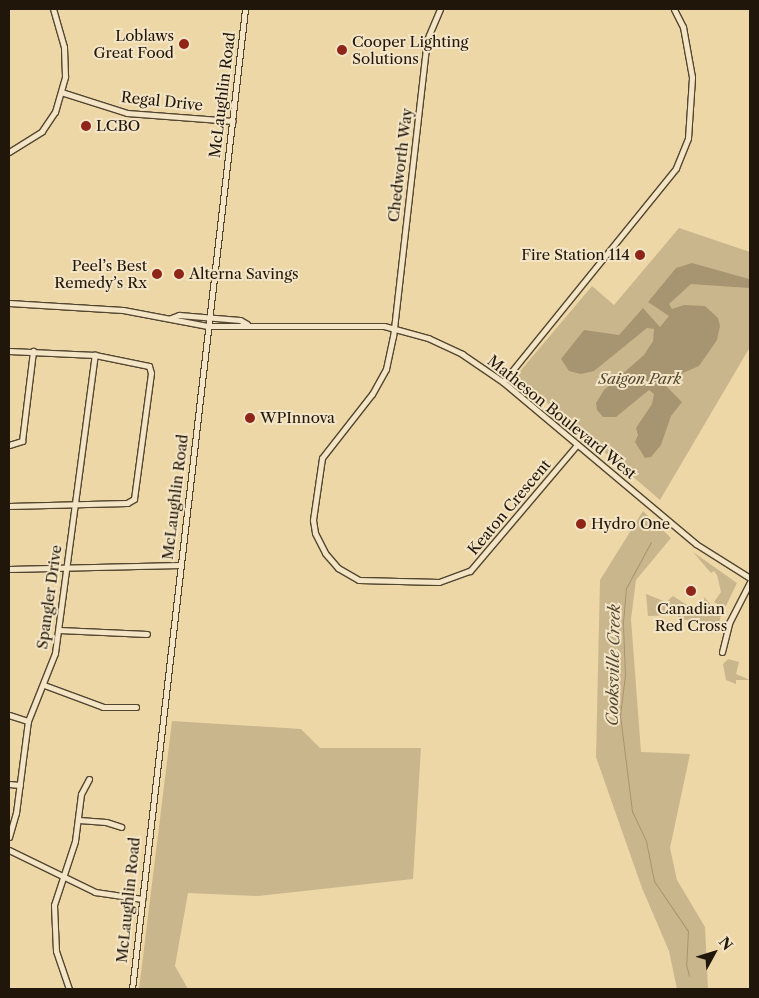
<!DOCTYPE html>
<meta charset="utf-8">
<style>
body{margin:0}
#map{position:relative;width:759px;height:998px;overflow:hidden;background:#edd7a7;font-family:"Libre Caslon Text",serif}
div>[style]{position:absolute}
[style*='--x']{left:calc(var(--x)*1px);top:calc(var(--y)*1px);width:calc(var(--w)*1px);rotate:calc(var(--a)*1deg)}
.green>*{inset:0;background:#cab68c}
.water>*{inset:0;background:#a79571}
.stream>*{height:1px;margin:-0.5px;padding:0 0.5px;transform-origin:0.5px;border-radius:0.5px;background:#a79571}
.roads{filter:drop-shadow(1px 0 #534630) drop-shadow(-1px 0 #534630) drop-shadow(0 1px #534630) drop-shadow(0 -1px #534630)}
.minor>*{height:5px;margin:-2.5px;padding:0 2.5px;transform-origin:2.5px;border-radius:2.5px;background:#f3e5c6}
.dots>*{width:14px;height:14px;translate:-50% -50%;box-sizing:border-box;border:2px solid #f3e5c6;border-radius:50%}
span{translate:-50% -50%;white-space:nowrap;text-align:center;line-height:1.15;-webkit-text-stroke:4px #f3e5c6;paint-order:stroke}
.poi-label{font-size:15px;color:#201609}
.right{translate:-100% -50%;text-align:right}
.left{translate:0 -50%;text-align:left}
.street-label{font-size:15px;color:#201609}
.park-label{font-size:15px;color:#534630;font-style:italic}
.water-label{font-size:16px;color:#564933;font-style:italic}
.frame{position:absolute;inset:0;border:10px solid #201609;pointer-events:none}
.north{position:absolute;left:689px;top:928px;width:50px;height:50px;-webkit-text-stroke:4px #f3e5c6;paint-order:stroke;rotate:51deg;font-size:14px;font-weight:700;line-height:20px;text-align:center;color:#201609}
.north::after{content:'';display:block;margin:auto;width:18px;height:22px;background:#201609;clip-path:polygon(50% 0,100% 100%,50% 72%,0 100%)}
</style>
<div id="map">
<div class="green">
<div style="clip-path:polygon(679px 228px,750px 252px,750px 347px,660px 500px,516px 376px,592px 286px,614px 305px)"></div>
<div style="clip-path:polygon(643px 511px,671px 538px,636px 580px,631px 619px,641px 752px,690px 754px,670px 848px,677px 880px,705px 927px,708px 989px,677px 989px,669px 951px,642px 888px,596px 757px,600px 580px)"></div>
<div style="clip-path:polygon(693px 552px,737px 583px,725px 608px,714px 602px,721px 592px,717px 575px,714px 571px,711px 573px)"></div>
<div style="clip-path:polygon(646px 594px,666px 602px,673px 596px,706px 617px,704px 597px,721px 615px,717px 633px,688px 620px,678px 619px,678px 615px,648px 616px)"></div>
<div style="clip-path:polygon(728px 659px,739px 662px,736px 674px,750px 680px,736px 680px,736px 684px,726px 680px,723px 664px)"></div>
<div style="clip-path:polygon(172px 721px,301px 729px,320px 748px,421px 748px,413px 879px,258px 896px,188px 893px,175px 966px,188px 989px,139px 989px)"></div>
</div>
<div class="water">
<div style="clip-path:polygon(692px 263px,749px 279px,749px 288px,691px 284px,669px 304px,672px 309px,684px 305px,705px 306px,718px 318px,720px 326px,717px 340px,699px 366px,662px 382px,682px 402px,671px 416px,661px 445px,651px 457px,645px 458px,635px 442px,638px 435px,636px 428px,652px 404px,654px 394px,649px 390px,616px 417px,603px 417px,597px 410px,596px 403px,604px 390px,644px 355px,653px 341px,654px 329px,647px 328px,594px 371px,581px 374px,569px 371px,561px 359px,584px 330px,619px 335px,643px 308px,660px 327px,669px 316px,648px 302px,676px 268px)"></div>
</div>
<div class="stream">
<div style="--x:651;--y:542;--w:52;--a:118.5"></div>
<div style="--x:626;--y:588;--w:36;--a:95"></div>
<div style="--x:623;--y:624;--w:51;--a:87.8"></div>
<div style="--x:625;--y:675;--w:40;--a:97.1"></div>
<div style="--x:620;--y:715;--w:97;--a:82.9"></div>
<div style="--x:632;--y:811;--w:33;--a:65"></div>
<div style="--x:646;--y:841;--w:41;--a:78.7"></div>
<div style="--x:654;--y:881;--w:60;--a:55.8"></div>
<div style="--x:688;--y:931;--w:33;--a:93"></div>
<div style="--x:686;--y:964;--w:12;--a:76"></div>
</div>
<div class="roads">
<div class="minor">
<div style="--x:440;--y:9;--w:33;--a:113"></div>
<div style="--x:427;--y:39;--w:299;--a:96.5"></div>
<div style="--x:393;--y:336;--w:34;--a:102"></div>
<div style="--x:386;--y:369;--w:29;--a:119"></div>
<div style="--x:372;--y:394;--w:81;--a:128"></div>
<div style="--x:322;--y:458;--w:63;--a:98.3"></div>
<div style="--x:313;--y:520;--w:13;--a:81"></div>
<div style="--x:315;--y:533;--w:22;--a:63"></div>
<div style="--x:325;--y:553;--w:20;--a:49"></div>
<div style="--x:338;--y:568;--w:24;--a:30"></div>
<div style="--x:359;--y:580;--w:80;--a:1.4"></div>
<div style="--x:439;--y:582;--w:33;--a:-20"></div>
<div style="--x:470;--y:571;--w:165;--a:-49.7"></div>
<div style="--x:61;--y:92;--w:69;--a:17.7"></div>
<div style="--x:127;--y:113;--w:106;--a:4.3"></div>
<div style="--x:9;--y:152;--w:39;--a:-32"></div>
<div style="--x:42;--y:131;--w:23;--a:-56"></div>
<div style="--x:55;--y:112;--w:37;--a:-74"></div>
<div style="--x:65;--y:76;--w:29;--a:-92"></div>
<div style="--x:64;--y:47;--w:40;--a:-106"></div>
<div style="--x:9;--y:303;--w:114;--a:3.5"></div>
<div style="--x:123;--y:310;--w:86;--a:10.7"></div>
<div style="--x:208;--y:326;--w:176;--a:0"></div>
<div style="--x:384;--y:326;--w:46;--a:15.3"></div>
<div style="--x:428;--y:338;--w:38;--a:25"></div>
<div style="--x:462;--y:354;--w:50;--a:34.3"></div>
<div style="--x:503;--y:382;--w:252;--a:40"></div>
<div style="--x:696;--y:544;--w:64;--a:32.2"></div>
<div style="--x:171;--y:318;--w:9;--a:-21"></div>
<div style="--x:179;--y:315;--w:61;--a:4.7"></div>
<div style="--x:240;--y:320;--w:8;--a:30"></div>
<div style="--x:9;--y:351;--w:86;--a:2.7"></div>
<div style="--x:95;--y:355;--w:55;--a:11.5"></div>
<div style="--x:149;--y:366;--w:7;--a:74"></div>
<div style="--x:151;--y:373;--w:127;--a:97.7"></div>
<div style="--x:134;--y:499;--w:8;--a:150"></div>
<div style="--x:127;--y:503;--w:118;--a:178.5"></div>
<div style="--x:503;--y:382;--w:275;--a:-51"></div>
<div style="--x:676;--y:168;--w:32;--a:-68"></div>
<div style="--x:688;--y:138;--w:61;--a:-86.2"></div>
<div style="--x:692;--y:77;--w:51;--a:-100.2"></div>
<div style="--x:683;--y:27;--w:20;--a:-117"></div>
<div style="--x:9;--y:445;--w:14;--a:-17"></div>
<div style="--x:22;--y:441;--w:91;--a:-83"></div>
<div style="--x:9;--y:569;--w:171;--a:-1.3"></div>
<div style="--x:59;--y:630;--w:88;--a:2.6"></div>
<div style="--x:722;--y:652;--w:30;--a:-76"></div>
<div style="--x:729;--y:623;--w:46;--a:-62.9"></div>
<div style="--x:44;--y:685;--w:63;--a:20.4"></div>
<div style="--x:103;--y:707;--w:33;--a:0"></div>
<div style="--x:9;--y:715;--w:20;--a:18"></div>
<div style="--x:9;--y:784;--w:11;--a:5"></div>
<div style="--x:79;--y:820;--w:27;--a:4"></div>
<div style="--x:106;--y:822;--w:16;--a:18"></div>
<div style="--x:9;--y:837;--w:25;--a:-74"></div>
<div style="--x:16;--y:813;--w:93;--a:-82.6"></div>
<div style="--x:28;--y:721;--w:73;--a:-68.3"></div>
<div style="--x:55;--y:653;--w:301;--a:-82.4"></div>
<div style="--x:9;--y:850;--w:96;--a:26"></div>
<div style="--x:95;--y:892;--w:48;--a:8.5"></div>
<div style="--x:69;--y:989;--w:40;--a:-108.9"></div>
<div style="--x:56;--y:951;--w:46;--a:-92.5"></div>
<div style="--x:54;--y:905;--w:67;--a:-71.8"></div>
<div style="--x:75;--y:841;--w:47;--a:-82.7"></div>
<div style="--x:81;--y:794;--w:17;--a:-62"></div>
<div style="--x:132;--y:989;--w:986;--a:-83.42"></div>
</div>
</div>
<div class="dots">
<div style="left:184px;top:44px;background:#8f2418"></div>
<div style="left:342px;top:50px;background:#8f2418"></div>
<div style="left:86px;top:126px;background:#8f2418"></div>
<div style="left:640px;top:255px;background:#8f2418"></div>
<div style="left:157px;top:274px;background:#8f2418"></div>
<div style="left:179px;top:274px;background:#8f2418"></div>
<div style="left:250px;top:418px;background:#8f2418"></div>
<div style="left:581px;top:524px;background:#8f2418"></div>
<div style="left:691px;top:591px;background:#8f2418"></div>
</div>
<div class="poi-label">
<span class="right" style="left:174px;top:44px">Loblaws<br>Great Food</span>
<span class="left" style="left:352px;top:50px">Cooper Lighting<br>Solutions</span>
<span class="left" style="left:96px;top:126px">LCBO</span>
<span class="right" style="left:630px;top:255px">Fire Station 114</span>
<span class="right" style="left:147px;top:274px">Peel’s Best<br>Remedy’s Rx</span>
<span class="left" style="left:189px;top:274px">Alterna Savings</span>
<span class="left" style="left:260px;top:418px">WPInnova</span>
<span class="left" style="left:591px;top:524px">Hydro One</span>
<span style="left:691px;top:617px">Canadian<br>Red Cross</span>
</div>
<div class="street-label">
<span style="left:222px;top:95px;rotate:-83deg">McLaughlin Road</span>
<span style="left:162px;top:101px;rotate:6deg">Regal Drive</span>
<span style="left:400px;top:165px;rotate:-83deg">Chedworth Way</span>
<span style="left:562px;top:417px;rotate:39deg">Matheson Boulevard West</span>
<span style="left:175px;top:497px;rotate:-83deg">McLaughlin Road</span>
<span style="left:509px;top:507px;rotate:-50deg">Keaton Crescent</span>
<span style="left:49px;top:597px;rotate:-82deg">Spangler Drive</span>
<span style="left:128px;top:900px;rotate:-84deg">McLaughlin Road</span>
</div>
<div class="park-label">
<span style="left:640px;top:379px">Saigon Park</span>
</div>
<div class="water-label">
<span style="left:613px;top:665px;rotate:-89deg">Cooksville Creek</span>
</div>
<div class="frame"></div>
<div class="north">N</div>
</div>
